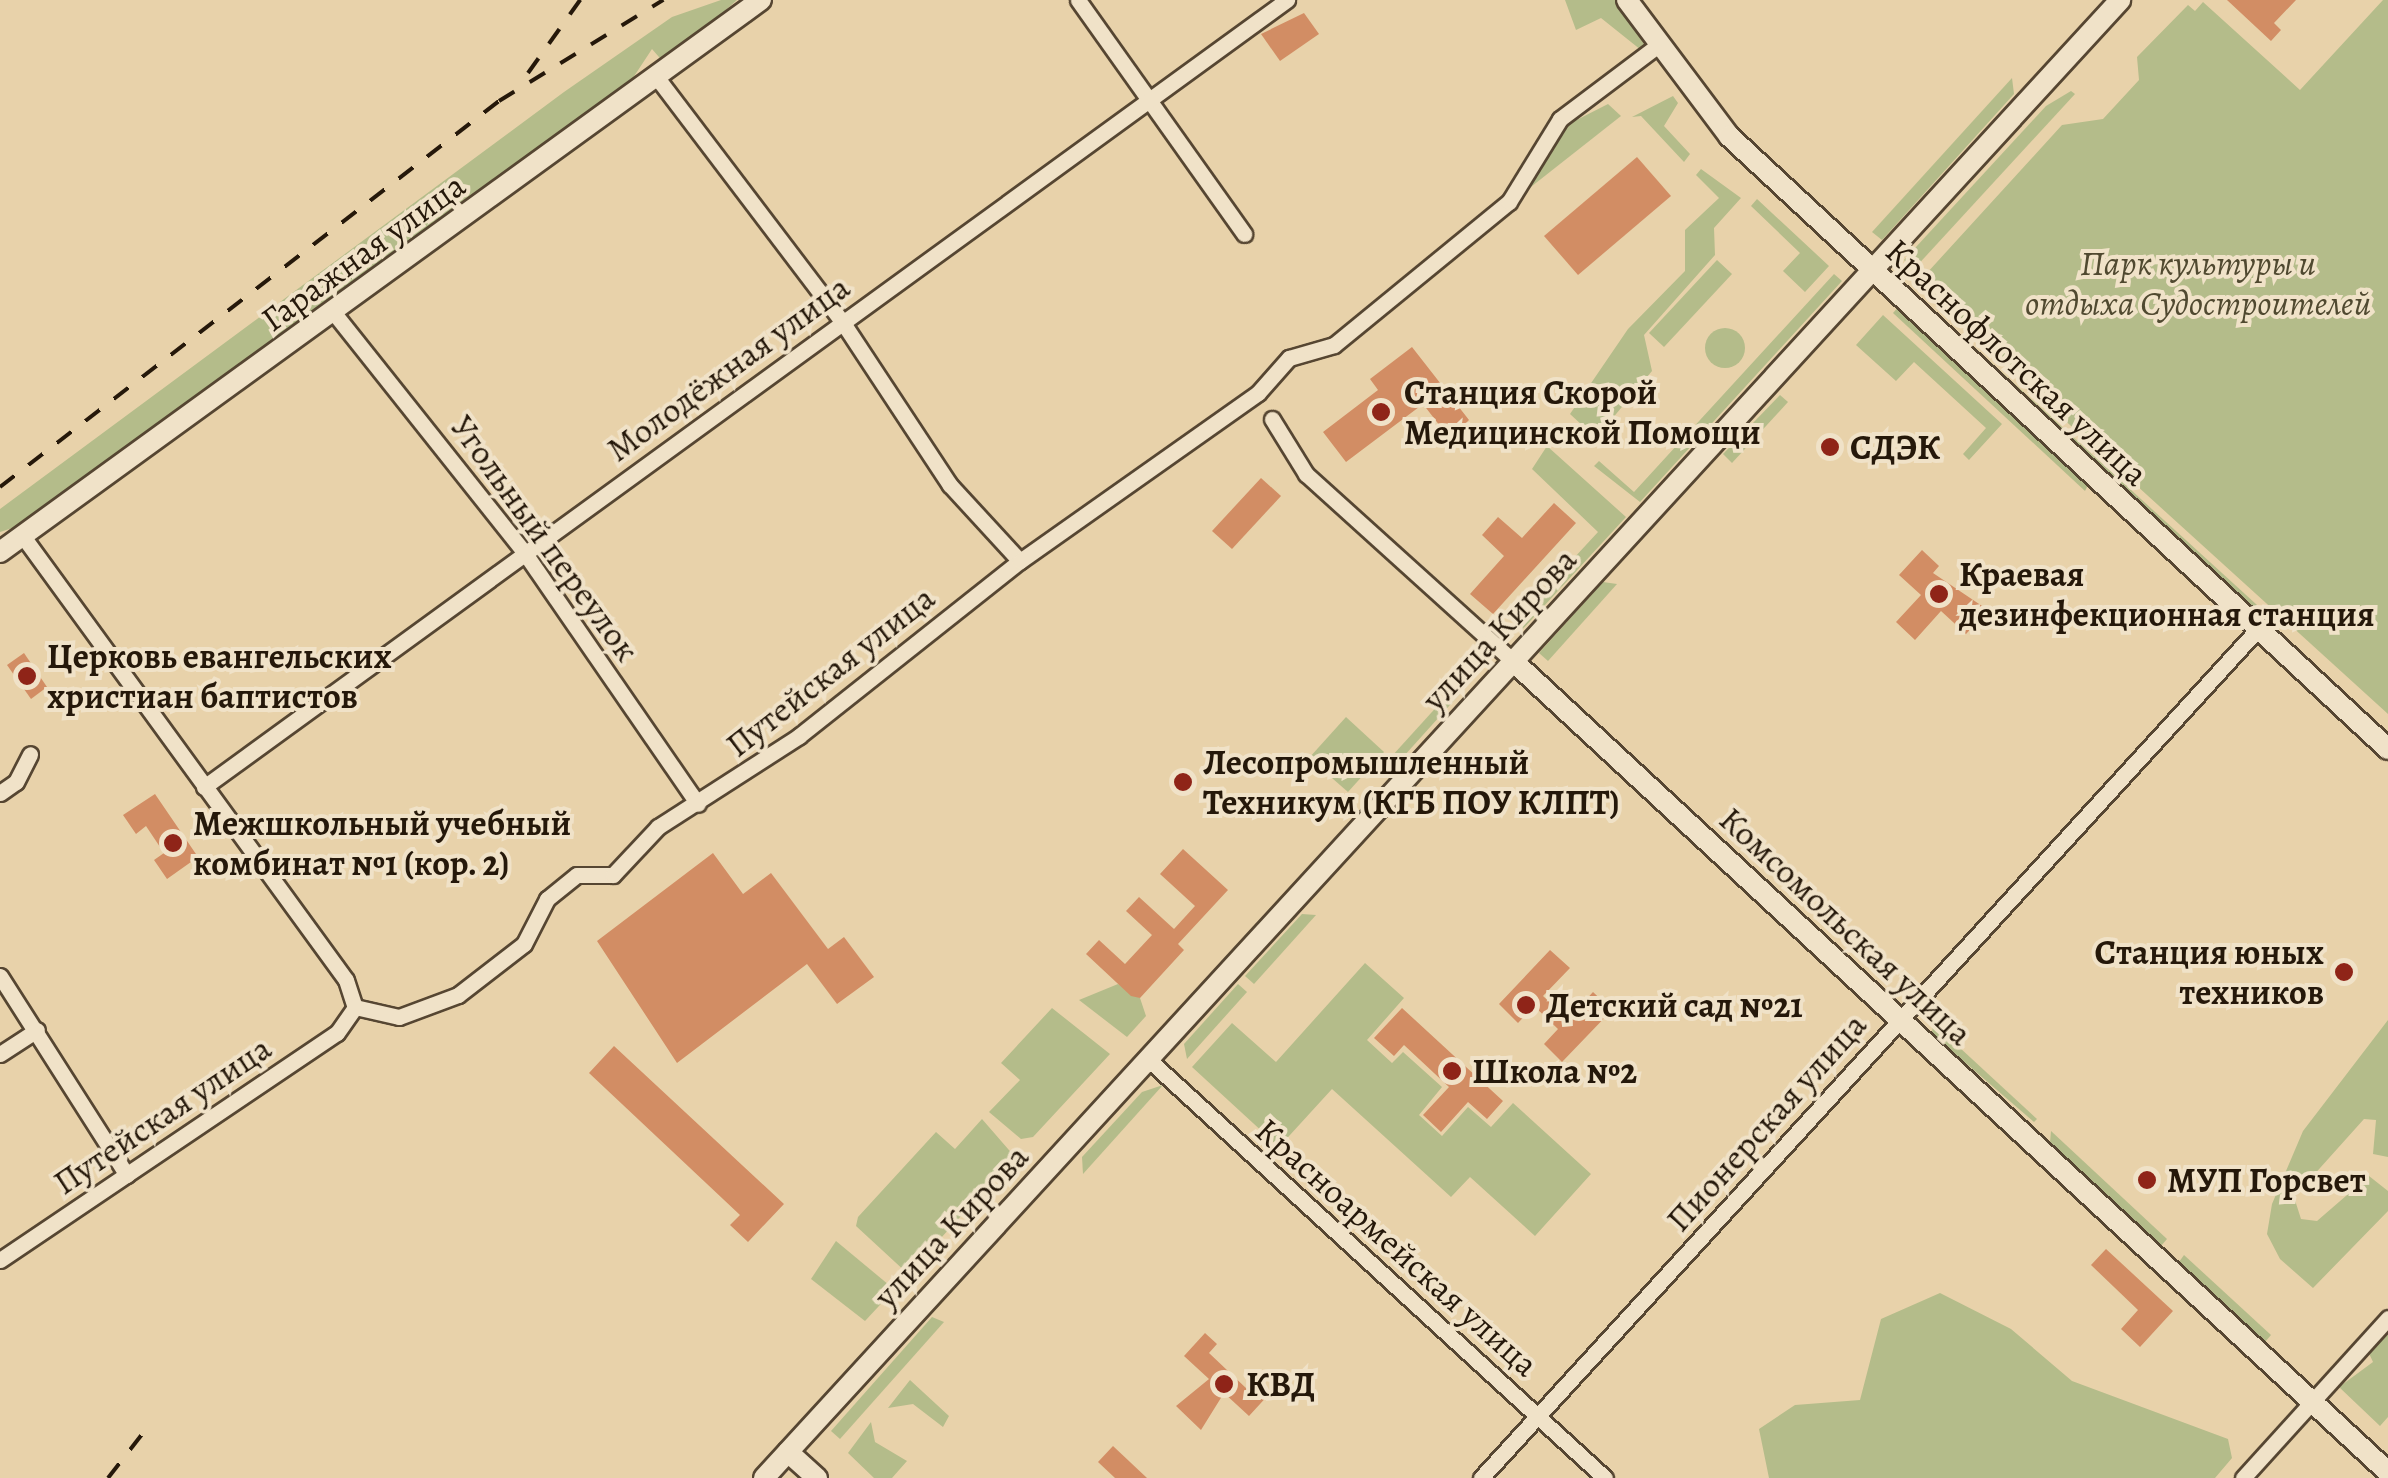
<!DOCTYPE html>
<meta charset="utf-8">
<style>
body{margin:0}
#map{position:relative;width:2388px;height:1478px;overflow:hidden;background:#e8d2aa;font-family:Alegreya,serif}
div>[style]{position:absolute}
[style*='--x']{left:calc(var(--x)*1px);top:calc(var(--y)*1px);width:calc(var(--w)*1px);rotate:calc(var(--a)*1deg)}
.green>*{inset:0;background:#b4bc8a}
.round{border-radius:50%}
.building>*{inset:0;background:#d28d64}
.roads{filter:drop-shadow(2px 0 #564632) drop-shadow(-2px 0 #564632) drop-shadow(0 2px #564632) drop-shadow(0 -2px #564632)}
.street>*{height:15px;margin:-7.5px;padding:0 7.5px;transform-origin:7.5px;border-radius:7.5px;background:#f0e2c8}
.secondary>*{height:20px;margin:-10px;padding:0 10px;transform-origin:10px;border-radius:10px;background:#f0e2c8}
.rail>*{height:4px;margin-top:-2px;transform-origin:0;background:repeating-linear-gradient(90deg,#25180a 0 18px,transparent 0 36px)}
.dots>*{width:28px;height:28px;translate:-50% -50%;box-sizing:border-box;border:5px solid #f0e2c8;border-radius:50%}
span{translate:-50% -50%;white-space:nowrap;text-align:center;line-height:1.15;-webkit-text-stroke:8px #f0e2c8;paint-order:stroke}
.street-label{font-size:35px;color:#25180a}
.park-label{font-size:35px;color:#504930;font-style:italic}
.poi-label{font-size:35px;color:#25180a;font-weight:700}
.left{translate:0 -50%;text-align:left}
.right{translate:-100% -50%;text-align:right}
</style>
<div id="map">
<div class="green">
<div style="clip-path:polygon(721px 0,737px 0,665px 64px,652px 49px,625px 90px,28px 523px,0 532px,0 509px,564px 92px,672px 17px)"></div>
<div style="clip-path:polygon(1565px 0,1616px 0,1644px 44px,1641px 50px,1601px 18px,1576px 30px)"></div>
<div style="clip-path:polygon(2383px 0,2388px 0,2388px 714px,1916px 285px,2062px 125px,2103px 119px,2139px 80px,2137px 57px,2188px 5px,2195px 11px,2203px 2px,2300px 90px)"></div>
<div style="clip-path:polygon(2012px 78px,2014px 94px,1882px 240px,1872px 232px)"></div>
<div style="clip-path:polygon(2071px 91px,2075px 94px,1914px 269px,1904px 260px,2046px 106px)"></div>
<div style="clip-path:polygon(1673px 96px,1678px 103px,1664px 126px,1690px 154px,1684px 162px,1641px 116px,1632px 117px)"></div>
<div style="clip-path:polygon(1608px 104px,1621px 116px,1527px 190px,1555px 131px)"></div>
<div style="clip-path:polygon(1701px 169px,1741px 198px,1714px 228px,1715px 255px,1644px 335px,1652px 371px,1596px 438px,1570px 414px,1628px 329px,1685px 271px,1685px 230px,1719px 198px,1696px 175px)"></div>
<div style="clip-path:polygon(1757px 199px,1829px 266px,1805px 292px,1783px 271px,1800px 253px,1751px 206px)"></div>
<div style="clip-path:polygon(1717px 260px,1732px 274px,1664px 347px,1649px 333px)"></div>
<div style="clip-path:polygon(1834px 274px,1842px 281px,1640px 502px,1594px 466px,1599px 461px,1634px 492px)"></div>
<div style="clip-path:polygon(1913px 291px,2257px 605px,2252px 611px,1906px 298px)"></div>
<div style="clip-path:polygon(1900px 305px,2089px 483px,2085px 491px,1893px 313px)"></div>
<div style="clip-path:polygon(1883px 315px,2002px 424px,1969px 460px,1963px 454px,1986px 428px,1914px 362px,1896px 381px,1856px 345px)"></div>
<div class="round" style="left:1705px;top:328px;width:40px;height:40px"></div>
<div style="clip-path:polygon(1780px 395px,1788px 402px,1732px 463px,1723px 454px)"></div>
<div style="clip-path:polygon(1547px 446px,1626px 517px,1520px 632px,1512px 625px,1598px 532px,1532px 469px)"></div>
<div style="clip-path:polygon(1603px 582px,1617px 584px,1548px 661px,1539px 653px)"></div>
<div style="clip-path:polygon(1471px 669px,1477px 675px,1386px 776px,1372px 778px)"></div>
<div style="clip-path:polygon(1346px 717px,1384px 752px,1348px 792px,1309px 758px)"></div>
<div style="clip-path:polygon(1302px 914px,1316px 915px,1254px 984px,1245px 976px)"></div>
<div style="clip-path:polygon(1365px 963px,1404px 998px,1367px 1040px,1392px 1063px,1403px 1052px,1442px 1087px,1419px 1115px,1442px 1136px,1468px 1107px,1491px 1127px,1513px 1103px,1591px 1174px,1535px 1236px,1470px 1177px,1451px 1197px,1332px 1089px,1279px 1147px,1192px 1067px,1232px 1023px,1276px 1062px)"></div>
<div style="clip-path:polygon(1118px 984px,1140px 998px,1146px 1016px,1127px 1037px,1079px 1000px)"></div>
<div style="clip-path:polygon(1238px 984px,1247px 992px,1187px 1059px,1184px 1044px)"></div>
<div style="clip-path:polygon(1052px 1008px,1110px 1054px,1033px 1137px,1021px 1139px,989px 1112px,1020px 1080px,1001px 1063px)"></div>
<div style="clip-path:polygon(2388px 1020px,2388px 1157px,2373px 1154px,2376px 1120px,2364px 1119px,2294px 1197px,2301px 1219px,2317px 1221px,2369px 1176px,2388px 1191px,2388px 1211px,2313px 1288px,2280px 1259px,2267px 1234px,2272px 1204px,2303px 1131px)"></div>
<div style="clip-path:polygon(1933px 1023px,2037px 1119px,2034px 1122px,1932px 1034px)"></div>
<div style="clip-path:polygon(1163px 1085px,1083px 1174px,1082px 1157px,1142px 1092px)"></div>
<div style="clip-path:polygon(982px 1119px,1015px 1157px,908px 1274px,856px 1226px,858px 1217px,936px 1132px,955px 1149px)"></div>
<div style="clip-path:polygon(2051px 1131px,2167px 1239px,2161px 1246px,2050px 1143px)"></div>
<div style="clip-path:polygon(836px 1241px,889px 1285px,892px 1292px,865px 1321px,811px 1279px)"></div>
<div style="clip-path:polygon(2184px 1255px,2271px 1335px,2265px 1342px,2179px 1262px)"></div>
<div style="clip-path:polygon(1940px 1293px,2011px 1329px,2072px 1381px,2228px 1439px,2232px 1458px,2215px 1478px,1769px 1478px,1759px 1429px,1795px 1405px,1860px 1400px,1881px 1319px)"></div>
<div style="clip-path:polygon(932px 1317px,944px 1322px,840px 1439px,831px 1431px)"></div>
<div style="clip-path:polygon(2388px 1327px,2388px 1417px,2380px 1426px,2339px 1387px,2373px 1362px,2367px 1349px)"></div>
<div style="clip-path:polygon(910px 1380px,949px 1416px,943px 1427px,913px 1404px,888px 1408px)"></div>
<div style="clip-path:polygon(871px 1422px,875px 1442px,907px 1461px,892px 1478px,874px 1478px,848px 1453px)"></div>
</div>
<div class="building">
<div style="clip-path:polygon(2227px 0,2296px 0,2274px 23px,2281px 30px,2271px 41px)"></div>
<div style="clip-path:polygon(1304px 13px,1319px 34px,1280px 61px,1261px 34px)"></div>
<div style="clip-path:polygon(1637px 157px,1671px 196px,1578px 275px,1544px 236px)"></div>
<div style="clip-path:polygon(1412px 347px,1469px 420px,1450px 439px,1423px 404px,1346px 462px,1323px 432px,1378px 390px,1370px 379px)"></div>
<div style="clip-path:polygon(1261px 478px,1281px 496px,1232px 549px,1212px 531px)"></div>
<div style="clip-path:polygon(1554px 503px,1576px 523px,1493px 614px,1470px 594px,1504px 556px,1482px 535px,1498px 517px,1522px 538px)"></div>
<div style="clip-path:polygon(1922px 550px,1939px 566px,1933px 573px,1988px 610px,1966px 634px,1941px 611px,1915px 640px,1896px 622px,1921px 595px,1899px 575px)"></div>
<div style="clip-path:polygon(24px 653px,47px 687px,31px 699px,7px 665px)"></div>
<div style="clip-path:polygon(155px 794px,198px 857px,167px 879px,154px 860px,164px 853px,146px 826px,136px 834px,123px 815px)"></div>
<div style="clip-path:polygon(1183px 849px,1228px 890px,1178px 944px,1184px 950px,1140px 998px,1131px 996px,1086px 954px,1099px 940px,1125px 964px,1152px 935px,1126px 911px,1139px 897px,1174px 929px,1195px 906px,1160px 874px)"></div>
<div style="clip-path:polygon(713px 853px,743px 894px,771px 873px,828px 949px,844px 937px,874px 977px,837px 1004px,807px 964px,677px 1063px,597px 941px)"></div>
<div style="clip-path:polygon(1550px 950px,1570px 968px,1543px 996px,1568px 1019px,1593px 992px,1612px 1010px,1562px 1062px,1544px 1044px,1558px 1029px,1534px 1006px,1518px 1023px,1499px 1004px)"></div>
<div style="clip-path:polygon(1402px 1008px,1503px 1101px,1487px 1119px,1468px 1102px,1441px 1132px,1423px 1115px,1449px 1087px,1404px 1045px,1394px 1056px,1374px 1038px)"></div>
<div style="clip-path:polygon(614px 1046px,784px 1204px,748px 1242px,730px 1225px,740px 1215px,589px 1073px)"></div>
<div style="clip-path:polygon(2106px 1249px,2173px 1311px,2140px 1347px,2121px 1329px,2138px 1310px,2091px 1265px)"></div>
<div style="clip-path:polygon(1205px 1333px,1217px 1344px,1209px 1353px,1247px 1389px,1257px 1379px,1271px 1392px,1249px 1416px,1224px 1393px,1201px 1430px,1176px 1406px,1209px 1379px,1184px 1356px)"></div>
<div style="clip-path:polygon(1113px 1446px,1147px 1478px,1115px 1478px,1098px 1462px)"></div>
</div>
<div class="roads">
<div class="street">
<div style="--x:1078;--y:0;--w:287;--a:54.6"></div>
<div style="--x:658;--y:79;--w:306;--a:52.8"></div>
<div style="--x:843;--y:323;--w:194;--a:56.6"></div>
<div style="--x:950;--y:485;--w:103;--a:47.4"></div>
<div style="--x:334;--y:313;--w:305;--a:51.5"></div>
<div style="--x:524;--y:552;--w:306;--a:55.4"></div>
<div style="--x:1272;--y:419;--w:65;--a:58.3"></div>
<div style="--x:1306;--y:474;--w:279;--a:42.1"></div>
<div style="--x:22;--y:535;--w:550;--a:53.94"></div>
<div style="--x:346;--y:980;--w:28;--a:72"></div>
<div style="--x:204;--y:787;--w:1339;--a:-36.01"></div>
<div style="--x:0;--y:793;--w:19;--a:-35"></div>
<div style="--x:16;--y:782;--w:31;--a:-63"></div>
<div style="--x:0;--y:976;--w:236;--a:57.5"></div>
<div style="--x:355;--y:1007;--w:45;--a:12.8"></div>
<div style="--x:399;--y:1017;--w:63;--a:-20.4"></div>
<div style="--x:458;--y:995;--w:83;--a:-37.7"></div>
<div style="--x:524;--y:944;--w:51;--a:-62.9"></div>
<div style="--x:547;--y:899;--w:38;--a:-39"></div>
<div style="--x:577;--y:875;--w:36;--a:0"></div>
<div style="--x:613;--y:875;--w:66;--a:-46.8"></div>
<div style="--x:658;--y:827;--w:168;--a:-32.8"></div>
<div style="--x:799;--y:736;--w:282;--a:-38.4"></div>
<div style="--x:1020;--y:561;--w:291;--a:-35.2"></div>
<div style="--x:1258;--y:393;--w:47;--a:-48.5"></div>
<div style="--x:1289;--y:358;--w:47;--a:-16.1"></div>
<div style="--x:1334;--y:345;--w:226;--a:-39.3"></div>
<div style="--x:1509;--y:202;--w:97;--a:-58.4"></div>
<div style="--x:1560;--y:119;--w:126;--a:-37"></div>
<div style="--x:0;--y:1054;--w:44;--a:-33"></div>
<div style="--x:1148;--y:1059;--w:620;--a:42.52"></div>
<div style="--x:0;--y:1260;--w:406;--a:-34"></div>
<div style="--x:337;--y:1033;--w:32;--a:-55"></div>
<div style="--x:1481;--y:1478;--w:1151;--a:-47.54"></div>
<div style="--x:2243;--y:1478;--w:216;--a:-47.8"></div>
</div>
<div class="secondary">
<div style="--x:1627;--y:0;--w:170;--a:53.1"></div>
<div style="--x:1729;--y:136;--w:900;--a:42.93"></div>
<div style="--x:0;--y:552;--w:940;--a:-35.96"></div>
<div style="--x:1513;--y:661;--w:1193;--a:42.83"></div>
<div style="--x:788;--y:1452;--w:39;--a:42"></div>
<div style="--x:764;--y:1478;--w:2006;--a:-47.46"></div>
</div>
</div>
<div class="rail">
<div style="--x:528;--y:73;--w:90;--a:-54.5"></div>
<div style="--x:0;--y:487;--w:631;--a:-37.72"></div>
<div style="--x:499;--y:101;--w:193;--a:-31.6"></div>
<div style="--x:108;--y:1478;--w:57;--a:-52.1"></div>
</div>
<div class="dots">
<div style="left:1381px;top:412px;background:#8f2418"></div>
<div style="left:1830px;top:447px;background:#8f2418"></div>
<div style="left:1939px;top:594px;background:#8f2418"></div>
<div style="left:27px;top:676px;background:#8f2418"></div>
<div style="left:1183px;top:782px;background:#8f2418"></div>
<div style="left:173px;top:843px;background:#8f2418"></div>
<div style="left:2344px;top:972px;background:#8f2418"></div>
<div style="left:1526px;top:1005px;background:#8f2418"></div>
<div style="left:1452px;top:1071px;background:#8f2418"></div>
<div style="left:2147px;top:1180px;background:#8f2418"></div>
<div style="left:1224px;top:1384px;background:#8f2418"></div>
</div>
<div class="street-label">
<span style="left:363px;top:252px;rotate:-36deg">Гаражная улица</span>
<span style="left:2017px;top:362px;rotate:43deg">Краснофлотская улица</span>
<span style="left:728px;top:368px;rotate:-36deg">Молодёжная улица</span>
<span style="left:545px;top:538px;rotate:54deg">Угольный переулок</span>
<span style="left:1499px;top:629px;rotate:-47deg">улица Кирова</span>
<span style="left:830px;top:671px;rotate:-38deg">Путейская улица</span>
<span style="left:1846px;top:926px;rotate:43deg">Комсомольская улица</span>
<span style="left:162px;top:1115px;rotate:-34deg">Путейская улица</span>
<span style="left:1766px;top:1122px;rotate:-48deg">Пионерская улица</span>
<span style="left:951px;top:1226px;rotate:-47deg">улица Кирова</span>
<span style="left:1397px;top:1247px;rotate:42deg">Красноармейская улица</span>
</div>
<div class="park-label">
<span style="left:2198px;top:283px">Парк культуры и<br>отдыха Судостроителей</span>
</div>
<div class="poi-label">
<span class="left" style="left:1404px;top:412px">Станция Скорой<br>Медицинской Помощи</span>
<span class="left" style="left:1850px;top:447px">СДЭК</span>
<span class="left" style="left:1959px;top:594px">Краевая<br>дезинфекционная станция</span>
<span class="left" style="left:47px;top:676px">Церковь евангельских<br>христиан баптистов</span>
<span class="left" style="left:1203px;top:782px">Лесопромышленный<br>Техникум (КГБ ПОУ КЛПТ)</span>
<span class="left" style="left:193px;top:843px">Межшкольный учебный<br>комбинат №1 (кор. 2)</span>
<span class="right" style="left:2324px;top:972px">Станция юных<br>техников</span>
<span class="left" style="left:1546px;top:1005px">Детский сад №21</span>
<span class="left" style="left:1472px;top:1071px">Школа №2</span>
<span class="left" style="left:2167px;top:1180px">МУП Горсвет</span>
<span class="left" style="left:1246px;top:1384px">КВД</span>
</div>
</div>
